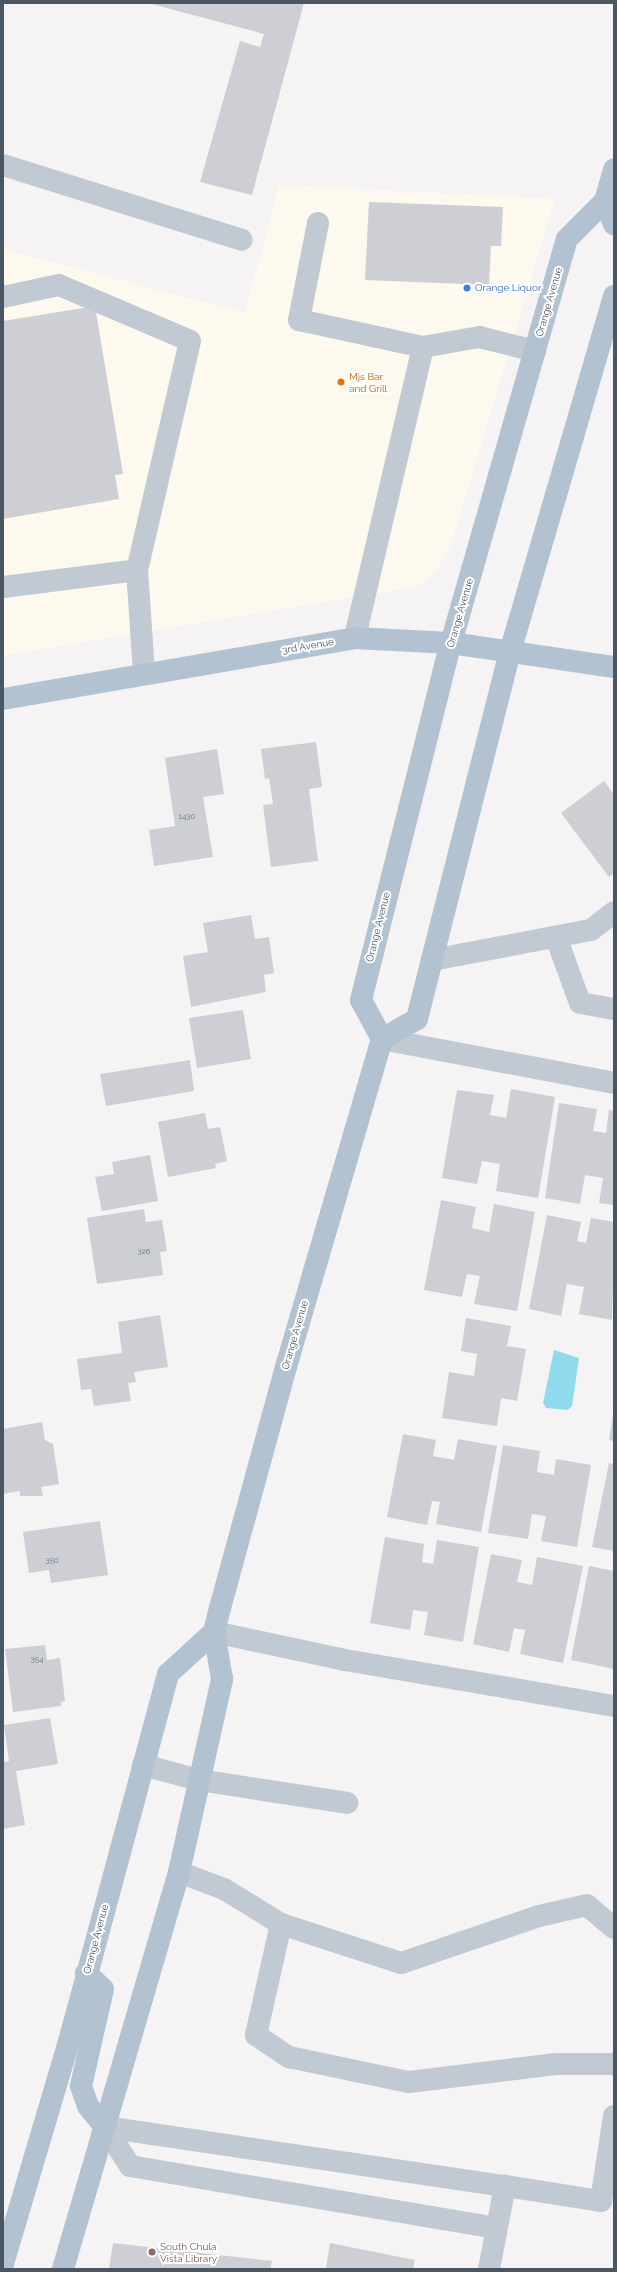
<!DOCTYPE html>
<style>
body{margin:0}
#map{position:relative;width:617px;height:2272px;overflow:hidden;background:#f5f3f3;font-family:Raleway,sans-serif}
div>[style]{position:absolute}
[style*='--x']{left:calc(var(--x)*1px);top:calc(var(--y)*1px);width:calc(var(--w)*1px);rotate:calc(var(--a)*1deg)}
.commercial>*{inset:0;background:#fdf9ef}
.water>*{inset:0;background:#90daee}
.building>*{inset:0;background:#cdcfd5}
.minor>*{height:22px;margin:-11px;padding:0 11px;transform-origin:11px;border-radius:11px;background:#c1cad2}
.major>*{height:22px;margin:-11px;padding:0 11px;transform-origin:11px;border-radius:11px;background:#b3c2d1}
.dots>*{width:11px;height:11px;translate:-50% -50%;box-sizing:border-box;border:2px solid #fff;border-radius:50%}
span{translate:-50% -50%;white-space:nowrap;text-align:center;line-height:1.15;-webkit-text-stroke:4px #fff;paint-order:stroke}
.number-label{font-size:8px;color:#6b747e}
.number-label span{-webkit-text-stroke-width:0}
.shop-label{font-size:10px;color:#366cbe}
.left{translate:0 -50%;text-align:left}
.street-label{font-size:10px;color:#4a5661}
.food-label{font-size:10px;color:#c56008}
.education-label{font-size:10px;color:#785e54}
.frame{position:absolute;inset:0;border:4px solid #4a5661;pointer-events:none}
</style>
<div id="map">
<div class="commercial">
<div style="clip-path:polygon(279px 185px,555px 199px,451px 545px,434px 573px,416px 587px,3px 656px,3px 249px,245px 313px)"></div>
</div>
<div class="water">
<div style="clip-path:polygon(554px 1350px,579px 1358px,572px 1406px,568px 1410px,546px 1408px,543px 1403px)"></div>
</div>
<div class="building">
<div style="clip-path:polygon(148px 3px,304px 3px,252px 195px,200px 182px,240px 41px,260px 47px,264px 34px)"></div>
<div style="clip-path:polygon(369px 202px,503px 207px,501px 246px,491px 246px,489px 285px,365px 280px)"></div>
<div style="clip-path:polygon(95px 306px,123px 474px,115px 475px,119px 499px,3px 519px,3px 321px)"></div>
<div style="clip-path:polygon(316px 742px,322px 787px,309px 789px,318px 861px,271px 867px,263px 805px,273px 804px,269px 778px,265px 779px,261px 749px)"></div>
<div style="clip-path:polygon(217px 749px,224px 794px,203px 797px,213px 857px,154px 866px,149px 830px,175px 826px,165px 758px)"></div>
<div style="clip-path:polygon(604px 781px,614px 795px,614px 873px,609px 877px,561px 813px)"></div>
<div style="clip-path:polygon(251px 915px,255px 939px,269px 937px,274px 973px,264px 975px,266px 992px,191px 1007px,183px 956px,208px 952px,203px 923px)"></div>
<div style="clip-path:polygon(243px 1010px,251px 1059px,197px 1068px,189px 1018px)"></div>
<div style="clip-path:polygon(190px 1060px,194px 1091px,106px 1106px,100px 1074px)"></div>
<div style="clip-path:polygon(511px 1089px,555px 1097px,538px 1198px,496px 1191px,500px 1164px,482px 1161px,477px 1184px,442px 1178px,457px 1090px,494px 1095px,490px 1115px,506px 1118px)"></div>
<div style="clip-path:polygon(559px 1103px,597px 1109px,593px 1131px,606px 1133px,609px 1110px,614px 1111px,614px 1205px,599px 1203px,603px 1178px,585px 1175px,580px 1204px,545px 1198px)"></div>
<div style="clip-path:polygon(205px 1113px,208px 1129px,220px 1127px,227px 1161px,215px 1164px,216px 1168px,168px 1177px,158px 1122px)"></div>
<div style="clip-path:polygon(150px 1155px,158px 1201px,102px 1211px,95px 1177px,114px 1174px,112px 1162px)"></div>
<div style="clip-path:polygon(441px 1200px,476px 1207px,472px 1228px,489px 1232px,494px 1204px,535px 1212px,517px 1311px,474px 1304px,480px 1276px,467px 1274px,462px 1297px,424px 1290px)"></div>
<div style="clip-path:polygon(144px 1209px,146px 1222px,162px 1220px,167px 1251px,160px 1252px,163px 1275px,97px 1284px,87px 1218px)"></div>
<div style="clip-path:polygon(547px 1215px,581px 1222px,577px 1241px,586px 1243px,591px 1218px,614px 1222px,612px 1320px,579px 1314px,584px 1287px,567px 1284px,561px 1316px,529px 1309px)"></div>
<div style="clip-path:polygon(160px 1315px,168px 1367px,134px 1372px,136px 1382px,128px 1383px,131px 1401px,94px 1406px,91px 1389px,81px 1390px,77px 1359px,122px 1353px,118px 1322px)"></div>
<div style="clip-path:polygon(466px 1318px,511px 1326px,507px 1346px,526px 1349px,517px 1401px,501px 1398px,497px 1426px,442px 1418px,449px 1372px,474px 1376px,477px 1354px,461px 1351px)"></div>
<div style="clip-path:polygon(613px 1415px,614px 1415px,614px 1441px,609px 1440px)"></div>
<div style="clip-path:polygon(42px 1422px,45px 1440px,53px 1444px,59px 1484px,41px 1487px,43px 1496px,20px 1496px,20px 1491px,3px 1494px,3px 1429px)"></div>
<div style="clip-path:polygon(403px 1434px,436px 1440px,433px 1456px,454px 1460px,458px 1439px,497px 1446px,481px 1532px,436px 1524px,440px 1502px,432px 1501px,427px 1525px,387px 1517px)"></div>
<div style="clip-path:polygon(503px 1445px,540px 1451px,537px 1472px,554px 1475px,556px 1459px,591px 1465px,577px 1547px,541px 1541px,546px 1516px,532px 1514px,528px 1539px,488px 1533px)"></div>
<div style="clip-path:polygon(609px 1463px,614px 1464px,614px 1551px,592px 1547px)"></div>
<div style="clip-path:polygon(100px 1521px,108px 1575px,51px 1583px,49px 1570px,29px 1573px,23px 1532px)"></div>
<div style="clip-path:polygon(385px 1537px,424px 1544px,422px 1562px,433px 1564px,437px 1540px,479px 1547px,463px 1642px,424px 1635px,428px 1612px,413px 1610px,410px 1630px,370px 1623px)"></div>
<div style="clip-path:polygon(491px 1554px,522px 1560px,517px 1582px,532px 1585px,537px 1557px,583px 1566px,563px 1663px,520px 1654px,525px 1630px,514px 1628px,509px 1652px,473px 1644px)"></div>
<div style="clip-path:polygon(589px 1566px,614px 1571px,614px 1669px,571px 1660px)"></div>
<div style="clip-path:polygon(45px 1645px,47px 1660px,60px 1658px,65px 1701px,61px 1702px,61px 1706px,13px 1712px,5px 1649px)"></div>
<div style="clip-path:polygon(50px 1718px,58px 1764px,16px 1771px,25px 1825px,3px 1829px,3px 1762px,9px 1761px,4px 1725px)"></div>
<div style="clip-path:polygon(113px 2243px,272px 2261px,270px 2269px,109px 2269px)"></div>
<div style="clip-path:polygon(330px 2243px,415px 2260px,413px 2269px,326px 2269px)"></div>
</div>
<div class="minor">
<div style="--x:3;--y:165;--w:250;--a:17.4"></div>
<div style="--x:318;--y:223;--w:99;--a:101.1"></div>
<div style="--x:299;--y:320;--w:127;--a:12.3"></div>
<div style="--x:423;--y:347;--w:299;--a:103.2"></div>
<div style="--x:3;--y:297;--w:57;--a:-12.1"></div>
<div style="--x:59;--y:285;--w:142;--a:23.1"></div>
<div style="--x:190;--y:341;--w:235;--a:103"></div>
<div style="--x:137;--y:570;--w:104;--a:86.1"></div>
<div style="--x:423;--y:347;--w:57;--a:-10.1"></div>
<div style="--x:479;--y:337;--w:58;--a:14"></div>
<div style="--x:3;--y:587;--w:135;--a:-7.2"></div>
<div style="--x:556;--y:937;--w:70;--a:70"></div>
<div style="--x:580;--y:1003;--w:35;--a:10"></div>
<div style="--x:432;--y:960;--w:162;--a:-10.7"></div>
<div style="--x:591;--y:930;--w:29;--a:-38"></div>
<div style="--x:382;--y:1039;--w:236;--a:10.7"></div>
<div style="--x:214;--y:1632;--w:134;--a:12.1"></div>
<div style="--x:345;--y:1660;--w:273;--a:9.7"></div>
<div style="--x:143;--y:1765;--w:58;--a:15"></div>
<div style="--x:199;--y:1780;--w:150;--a:8.8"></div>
<div style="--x:179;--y:1872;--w:48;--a:20.7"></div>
<div style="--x:224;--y:1889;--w:67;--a:31.6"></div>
<div style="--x:614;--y:1928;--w:35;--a:-140"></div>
<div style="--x:587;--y:1905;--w:49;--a:167.1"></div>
<div style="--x:539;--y:1916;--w:146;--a:161.2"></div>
<div style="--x:401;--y:1963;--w:126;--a:-162"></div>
<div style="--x:281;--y:1924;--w:114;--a:102.7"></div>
<div style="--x:256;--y:2035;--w:40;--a:34"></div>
<div style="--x:289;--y:2057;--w:123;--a:11.8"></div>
<div style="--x:409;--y:2082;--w:148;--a:-7"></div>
<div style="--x:556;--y:2064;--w:58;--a:0"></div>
<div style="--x:105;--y:2127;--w:46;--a:57.3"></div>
<div style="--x:130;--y:2166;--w:371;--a:9.6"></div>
<div style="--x:105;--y:2127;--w:404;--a:8.4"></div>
<div style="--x:489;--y:2269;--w:85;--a:-79.1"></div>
<div style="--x:505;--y:2186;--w:97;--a:8.9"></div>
<div style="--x:601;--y:2201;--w:86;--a:-81.3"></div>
</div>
<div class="major">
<div style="--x:605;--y:201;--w:25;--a:69"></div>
<div style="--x:3;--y:699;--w:357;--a:-9.8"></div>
<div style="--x:355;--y:638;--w:96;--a:3"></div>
<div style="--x:451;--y:643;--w:165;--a:8.4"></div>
<div style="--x:382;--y:1039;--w:40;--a:-29.7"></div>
<div style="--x:417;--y:1019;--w:379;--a:-75.8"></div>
<div style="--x:510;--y:652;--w:371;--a:-73.7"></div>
<div style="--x:86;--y:1973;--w:23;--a:43"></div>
<div style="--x:103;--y:1989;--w:99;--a:102.8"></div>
<div style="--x:81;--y:2086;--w:21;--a:71"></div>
<div style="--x:88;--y:2106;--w:27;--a:51"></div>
<div style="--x:3;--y:2264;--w:240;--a:-73.5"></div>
<div style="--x:71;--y:2034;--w:373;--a:-74.9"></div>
<div style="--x:168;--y:1674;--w:62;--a:-42.4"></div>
<div style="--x:63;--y:2269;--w:414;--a:-73.7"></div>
<div style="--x:179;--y:1872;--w:198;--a:-77.4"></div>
<div style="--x:222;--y:1679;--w:48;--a:-99.7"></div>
<div style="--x:214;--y:1632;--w:25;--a:-76"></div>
<div style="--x:220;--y:1608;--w:250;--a:-74.7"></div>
<div style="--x:286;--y:1367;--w:342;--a:-73.7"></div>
<div style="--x:382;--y:1039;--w:44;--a:-118.3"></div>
<div style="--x:361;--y:1000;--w:368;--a:-75.9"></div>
<div style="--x:451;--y:643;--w:420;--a:-74"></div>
<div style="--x:567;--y:239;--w:54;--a:-45"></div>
<div style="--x:605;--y:201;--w:33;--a:-74"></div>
</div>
<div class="dots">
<div style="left:467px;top:288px;background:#3f7fe0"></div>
<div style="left:341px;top:382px;background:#e8710a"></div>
<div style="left:152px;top:2252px;background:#8d6e63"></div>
</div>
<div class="number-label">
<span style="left:187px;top:817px">1430</span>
<span style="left:144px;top:1252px">326</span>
<span style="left:52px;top:1561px">350</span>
<span style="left:37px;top:1660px">354</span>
</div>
<div class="shop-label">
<span class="left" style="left:475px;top:288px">Orange Liquor</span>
</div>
<div class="street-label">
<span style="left:549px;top:302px;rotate:-74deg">Orange Avenue</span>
<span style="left:460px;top:613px;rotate:-74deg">Orange Avenue</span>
<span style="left:308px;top:646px;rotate:-10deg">3rd Avenue</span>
<span style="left:378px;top:927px;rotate:-76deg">Orange Avenue</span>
<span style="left:295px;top:1335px;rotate:-74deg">Orange Avenue</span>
<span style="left:96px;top:1939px;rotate:-75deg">Orange Avenue</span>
</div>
<div class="food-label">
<span class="left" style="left:349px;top:382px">Mjs Bar<br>and Grill</span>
</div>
<div class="education-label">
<span class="left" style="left:160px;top:2252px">South Chula<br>Vista Library</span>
</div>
<div class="frame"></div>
</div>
